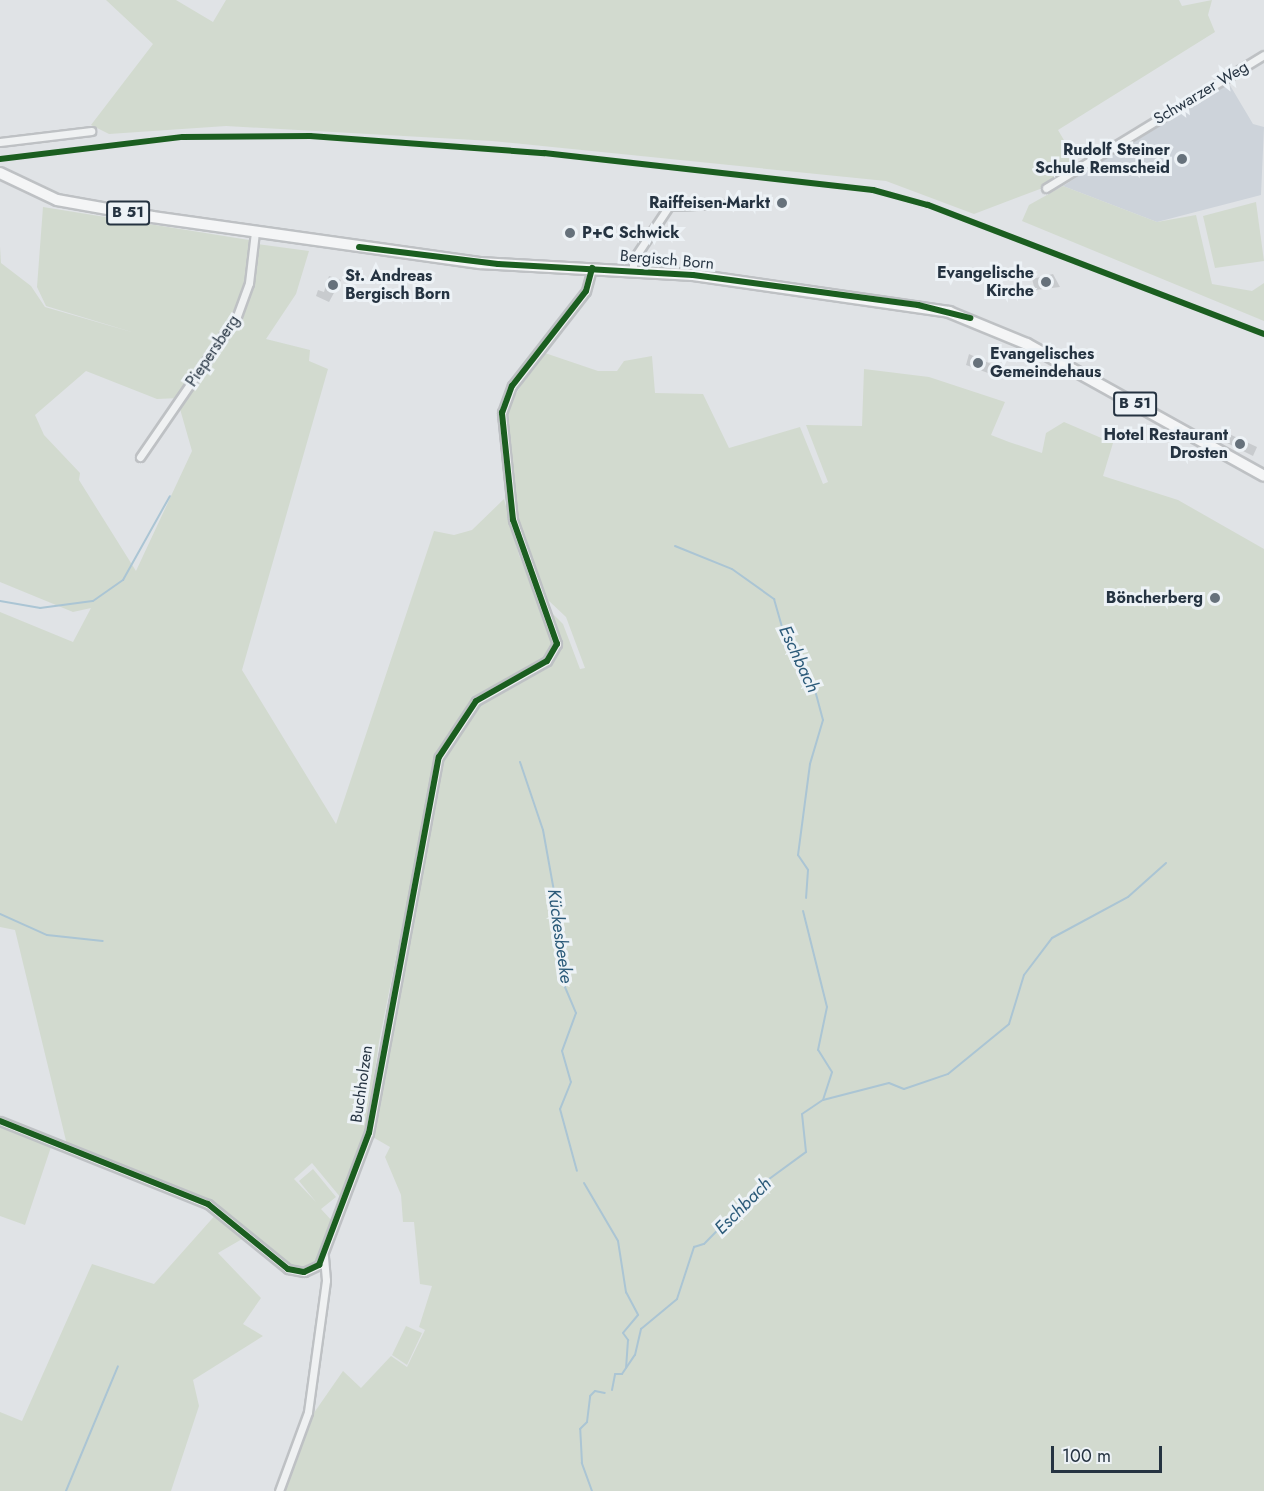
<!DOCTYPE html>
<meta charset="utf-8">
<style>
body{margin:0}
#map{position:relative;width:1264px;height:1491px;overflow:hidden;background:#e0e3e6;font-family:Jost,sans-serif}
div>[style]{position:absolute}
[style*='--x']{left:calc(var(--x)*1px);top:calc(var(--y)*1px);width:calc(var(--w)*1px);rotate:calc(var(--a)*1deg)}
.built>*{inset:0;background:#cdd3da}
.green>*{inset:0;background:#d2dacf}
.stream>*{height:2px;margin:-1px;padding:0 1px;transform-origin:1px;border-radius:1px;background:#abc5d4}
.building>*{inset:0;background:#c8cbce}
.roads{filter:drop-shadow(2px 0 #bec1c4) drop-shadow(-2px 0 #bec1c4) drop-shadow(0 2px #bec1c4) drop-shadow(0 -2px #bec1c4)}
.minor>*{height:7px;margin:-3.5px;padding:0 3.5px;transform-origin:3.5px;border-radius:3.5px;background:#eff1f2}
.primary>*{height:10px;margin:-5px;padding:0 5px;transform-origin:5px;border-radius:5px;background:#f4f5f6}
.cycleway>*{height:6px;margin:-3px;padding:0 3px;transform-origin:3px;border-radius:3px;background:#1b5e20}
.dots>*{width:16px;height:16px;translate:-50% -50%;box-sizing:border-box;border:3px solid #edf2f6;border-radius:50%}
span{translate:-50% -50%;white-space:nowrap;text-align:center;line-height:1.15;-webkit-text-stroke:6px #edf2f6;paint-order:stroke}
.shield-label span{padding:2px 4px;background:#edf2f6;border:2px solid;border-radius:4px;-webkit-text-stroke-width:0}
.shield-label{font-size:15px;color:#253341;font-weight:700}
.street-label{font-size:16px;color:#253341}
.poi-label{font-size:16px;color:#253341;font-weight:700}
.right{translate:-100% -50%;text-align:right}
.left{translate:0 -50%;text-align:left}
.water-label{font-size:18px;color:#2b5a79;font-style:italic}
.scale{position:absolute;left:1051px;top:1446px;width:111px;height:27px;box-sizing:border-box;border:3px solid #253341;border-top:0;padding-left:8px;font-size:18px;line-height:21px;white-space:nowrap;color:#253341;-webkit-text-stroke:4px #edf2f6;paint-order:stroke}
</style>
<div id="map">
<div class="built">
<div style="clip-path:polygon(1228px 82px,1253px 124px,1264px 127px,1261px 195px,1157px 222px,1063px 186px)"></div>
</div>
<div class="green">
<div style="clip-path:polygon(106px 0,176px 0,213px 22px,226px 0,1179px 0,1182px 6px,1212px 0,1208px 15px,1215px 32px,1058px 130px,1078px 164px,1040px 189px,974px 214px,886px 181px,492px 141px,226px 126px,109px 134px,91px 125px,153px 44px)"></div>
<div style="clip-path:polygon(1063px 186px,1157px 222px,1196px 215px,1212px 284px,1252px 291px,1264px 283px,1264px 321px,1022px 221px,1029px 205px)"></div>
<div style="clip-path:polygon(1256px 202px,1264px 261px,1215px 268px,1203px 216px)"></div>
<div style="clip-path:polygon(43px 207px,249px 240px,247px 281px,235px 316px,179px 398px,157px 399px,86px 371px,35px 415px,44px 435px,80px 473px,79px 480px,136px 571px,192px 451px,180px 409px,240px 318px,257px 244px,309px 251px,296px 294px,266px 339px,310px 350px,309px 361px,328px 369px,242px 670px,336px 824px,434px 531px,454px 535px,472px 530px,504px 499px,519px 555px,553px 640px,544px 659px,468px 705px,436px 757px,379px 1042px,366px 1134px,341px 1198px,312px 1163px,294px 1179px,316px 1202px,299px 1181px,313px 1169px,336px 1197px,321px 1209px,333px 1222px,318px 1260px,304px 1270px,271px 1256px,252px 1232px,220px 1208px,67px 1145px,15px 930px,0 927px,0 612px,73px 642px,91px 608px,73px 612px,0 582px,0 246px,1px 263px,31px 286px,45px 307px,135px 333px,46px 306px,37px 287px)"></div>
<div style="clip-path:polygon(542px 352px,598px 371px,617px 371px,624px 361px,652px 356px,655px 393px,703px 394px,729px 448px,800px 427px,823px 484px,828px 482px,806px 425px,862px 426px,864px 369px,929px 377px,1005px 402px,991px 435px,1009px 442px,1042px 453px,1046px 433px,1064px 422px,1113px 443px,1103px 476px,1178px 500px,1264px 549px,1264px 1491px,282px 1491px,309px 1420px,343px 1371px,361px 1388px,391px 1356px,407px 1367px,425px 1330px,419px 1327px,432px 1286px,420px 1284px,414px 1222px,403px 1222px,401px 1195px,385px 1157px,390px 1147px,371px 1136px,442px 758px,462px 720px,479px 703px,554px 659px,560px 644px,553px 614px,563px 624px,580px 669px,585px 668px,566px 617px,548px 600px,524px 554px,511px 505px,507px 408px)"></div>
<div style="clip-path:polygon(0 1124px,52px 1144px,25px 1225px,0 1216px)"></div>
<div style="clip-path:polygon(218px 1212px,249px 1235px,218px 1253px,261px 1298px,243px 1324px,263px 1336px,193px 1380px,199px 1406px,171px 1491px,0 1491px,0 1412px,22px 1421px,92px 1264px,154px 1284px)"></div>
<div style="clip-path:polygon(406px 1326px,422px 1333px,407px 1365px,392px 1355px)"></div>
</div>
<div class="stream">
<div style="--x:675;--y:546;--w:61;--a:22"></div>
<div style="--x:732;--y:569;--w:52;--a:35.5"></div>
<div style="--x:774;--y:599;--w:33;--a:74"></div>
<div style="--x:783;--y:631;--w:71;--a:62.4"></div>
<div style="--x:816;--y:694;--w:27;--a:75"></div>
<div style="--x:823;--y:720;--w:46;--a:106.5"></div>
<div style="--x:810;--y:764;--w:92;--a:97.5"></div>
<div style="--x:798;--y:855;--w:18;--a:56"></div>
<div style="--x:808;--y:870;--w:28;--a:94"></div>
<div style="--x:0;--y:601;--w:41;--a:9.9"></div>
<div style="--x:40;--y:608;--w:53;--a:-7.5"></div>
<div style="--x:93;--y:601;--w:37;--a:-35"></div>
<div style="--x:123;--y:580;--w:96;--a:-60.8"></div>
<div style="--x:520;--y:762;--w:72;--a:71.3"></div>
<div style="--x:543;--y:830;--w:90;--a:79.8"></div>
<div style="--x:559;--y:919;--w:61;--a:87.2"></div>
<div style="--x:562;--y:980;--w:36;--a:67"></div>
<div style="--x:576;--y:1013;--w:40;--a:110.2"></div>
<div style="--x:562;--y:1051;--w:32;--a:74"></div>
<div style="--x:571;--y:1082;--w:29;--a:112"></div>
<div style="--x:560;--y:1109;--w:64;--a:74.7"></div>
<div style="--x:0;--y:914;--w:51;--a:24.1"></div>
<div style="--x:47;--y:935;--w:56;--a:6.1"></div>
<div style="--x:823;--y:1100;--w:68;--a:-14.4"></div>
<div style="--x:889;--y:1083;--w:16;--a:22"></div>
<div style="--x:904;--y:1089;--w:46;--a:-18.8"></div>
<div style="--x:948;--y:1074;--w:79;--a:-39.3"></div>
<div style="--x:1009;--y:1024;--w:51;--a:-73"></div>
<div style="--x:1024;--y:975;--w:46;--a:-52.9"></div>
<div style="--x:1052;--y:938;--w:86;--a:-28.3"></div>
<div style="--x:1128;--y:897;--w:51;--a:-41.8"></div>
<div style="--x:584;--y:1183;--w:67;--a:59.6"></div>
<div style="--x:618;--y:1241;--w:52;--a:81.1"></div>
<div style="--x:626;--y:1292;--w:26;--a:62"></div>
<div style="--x:638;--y:1315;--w:23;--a:130"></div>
<div style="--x:623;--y:1333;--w:9;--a:54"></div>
<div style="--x:628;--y:1340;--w:28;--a:94"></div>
<div style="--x:612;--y:1390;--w:16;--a:-79"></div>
<div style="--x:615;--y:1374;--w:7;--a:0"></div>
<div style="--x:622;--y:1374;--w:23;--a:-56"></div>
<div style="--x:635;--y:1355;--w:27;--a:-77"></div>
<div style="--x:641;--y:1329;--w:47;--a:-39.8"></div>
<div style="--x:677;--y:1299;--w:55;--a:-71.9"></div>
<div style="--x:694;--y:1247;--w:10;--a:-17"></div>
<div style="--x:704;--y:1244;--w:87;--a:-45.5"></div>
<div style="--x:765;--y:1182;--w:51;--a:-36.2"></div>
<div style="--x:806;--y:1152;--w:38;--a:-96"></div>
<div style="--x:802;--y:1114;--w:25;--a:-34"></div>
<div style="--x:823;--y:1100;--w:29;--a:-72"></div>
<div style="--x:832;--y:1072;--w:26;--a:-122"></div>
<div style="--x:818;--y:1050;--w:44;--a:-78.2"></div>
<div style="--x:827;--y:1007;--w:99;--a:-104"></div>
<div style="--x:66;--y:1491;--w:135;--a:-67.4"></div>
<div style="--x:592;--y:1491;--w:30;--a:-110"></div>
<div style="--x:582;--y:1463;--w:34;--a:-93"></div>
<div style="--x:580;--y:1429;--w:10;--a:-45"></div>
<div style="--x:587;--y:1422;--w:26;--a:-83"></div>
<div style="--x:590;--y:1396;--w:7;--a:-45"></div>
<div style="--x:595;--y:1391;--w:10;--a:11"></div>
</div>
<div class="building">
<div style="clip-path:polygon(1053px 274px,1060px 287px,1035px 290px,1032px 279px)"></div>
<div style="clip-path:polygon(329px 276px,341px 280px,329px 302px,316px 296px,318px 290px,324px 292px)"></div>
<div style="clip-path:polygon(969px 354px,991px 364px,988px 373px,966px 365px)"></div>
<div style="clip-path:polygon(1227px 433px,1257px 447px,1253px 456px,1223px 441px)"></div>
</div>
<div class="roads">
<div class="minor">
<div style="--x:0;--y:142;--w:92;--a:-6.9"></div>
<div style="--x:1046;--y:188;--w:255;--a:-31.4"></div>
<div style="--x:633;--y:270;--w:10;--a:-90"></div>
<div style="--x:633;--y:260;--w:65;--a:-56.3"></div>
<div style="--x:669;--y:206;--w:55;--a:-2.1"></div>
<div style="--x:140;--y:457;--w:171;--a:-55.5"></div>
<div style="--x:237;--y:316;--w:35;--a:-70"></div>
<div style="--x:249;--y:283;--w:51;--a:-83.3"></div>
<div style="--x:0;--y:1121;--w:224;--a:21.8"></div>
<div style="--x:208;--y:1204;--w:103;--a:39.1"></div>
<div style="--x:288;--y:1269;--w:16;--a:11"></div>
<div style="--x:304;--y:1272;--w:17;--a:-25"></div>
<div style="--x:319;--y:1265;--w:141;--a:-69.3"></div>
<div style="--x:369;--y:1133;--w:382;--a:-79.5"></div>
<div style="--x:439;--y:757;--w:67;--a:-56.5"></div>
<div style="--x:476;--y:701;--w:81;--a:-29.4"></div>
<div style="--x:547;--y:661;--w:20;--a:-60"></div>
<div style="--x:557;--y:644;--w:132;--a:-109.5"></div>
<div style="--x:513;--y:520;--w:108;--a:-95.9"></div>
<div style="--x:502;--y:413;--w:29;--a:-70"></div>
<div style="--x:512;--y:386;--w:120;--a:-52.1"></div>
<div style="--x:586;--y:291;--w:24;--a:-75"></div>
<div style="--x:279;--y:1491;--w:84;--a:-69.8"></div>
<div style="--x:308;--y:1412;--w:133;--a:-82.2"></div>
<div style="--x:326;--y:1280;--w:24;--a:-95"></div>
</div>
<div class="primary">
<div style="--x:0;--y:173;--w:63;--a:25.3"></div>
<div style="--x:57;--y:200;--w:97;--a:10.1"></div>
<div style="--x:152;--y:217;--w:331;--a:8"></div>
<div style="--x:480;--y:263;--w:213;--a:3.2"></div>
<div style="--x:693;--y:275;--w:259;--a:8.2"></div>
<div style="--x:949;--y:312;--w:84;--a:22.3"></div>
<div style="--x:1027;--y:344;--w:271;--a:29.1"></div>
</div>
</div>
<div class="cycleway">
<div style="--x:0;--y:159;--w:184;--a:-6.9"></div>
<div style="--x:183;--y:137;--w:127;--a:-0.5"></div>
<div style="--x:310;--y:136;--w:235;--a:4.2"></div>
<div style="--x:544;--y:153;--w:331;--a:6.4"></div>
<div style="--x:873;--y:190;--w:57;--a:15.3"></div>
<div style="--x:928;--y:205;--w:360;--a:21"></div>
<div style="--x:359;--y:247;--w:140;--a:7"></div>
<div style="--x:498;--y:264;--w:195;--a:3.2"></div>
<div style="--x:693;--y:275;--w:227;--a:7.6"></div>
<div style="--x:918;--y:305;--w:54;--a:14"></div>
<div style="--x:0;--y:1121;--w:224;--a:21.8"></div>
<div style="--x:208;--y:1204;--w:103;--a:39.1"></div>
<div style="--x:288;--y:1269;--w:16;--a:11"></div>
<div style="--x:304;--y:1272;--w:17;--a:-25"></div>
<div style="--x:319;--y:1265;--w:141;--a:-69.3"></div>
<div style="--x:369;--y:1133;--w:382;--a:-79.5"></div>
<div style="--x:439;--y:757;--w:67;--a:-56.5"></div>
<div style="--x:476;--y:701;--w:81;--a:-29.4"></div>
<div style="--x:547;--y:661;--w:20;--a:-60"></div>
<div style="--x:557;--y:644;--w:132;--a:-109.5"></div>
<div style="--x:513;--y:520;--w:108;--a:-95.9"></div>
<div style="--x:502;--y:413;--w:29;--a:-70"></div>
<div style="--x:512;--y:386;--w:120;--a:-52.1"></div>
<div style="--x:586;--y:291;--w:24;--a:-75"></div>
</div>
<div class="dots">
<div style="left:1182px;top:159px;background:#66717b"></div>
<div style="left:782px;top:203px;background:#66717b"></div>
<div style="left:570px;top:233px;background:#66717b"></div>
<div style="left:1046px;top:282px;background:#66717b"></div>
<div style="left:333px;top:285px;background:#66717b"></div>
<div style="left:978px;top:363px;background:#66717b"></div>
<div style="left:1240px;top:444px;background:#66717b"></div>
<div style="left:1215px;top:598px;background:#66717b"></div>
</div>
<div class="shield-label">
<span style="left:128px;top:213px">B 51</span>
<span style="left:1135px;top:404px">B 51</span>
</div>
<div class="street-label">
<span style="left:1201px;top:93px;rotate:-31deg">Schwarzer Weg</span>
<span style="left:667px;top:260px;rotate:5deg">Bergisch Born</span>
<span style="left:213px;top:351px;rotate:-56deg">Piepersberg</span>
<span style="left:362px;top:1084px;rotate:-82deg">Buchholzen</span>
</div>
<div class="poi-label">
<span class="right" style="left:1170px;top:159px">Rudolf Steiner<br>Schule Remscheid</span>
<span class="right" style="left:770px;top:203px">Raiffeisen-Markt</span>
<span class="left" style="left:582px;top:233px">P+C Schwick</span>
<span class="right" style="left:1034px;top:282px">Evangelische<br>Kirche</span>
<span class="left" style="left:345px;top:285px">St. Andreas<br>Bergisch Born</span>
<span class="left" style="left:990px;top:363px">Evangelisches<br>Gemeindehaus</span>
<span class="right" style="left:1228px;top:444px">Hotel Restaurant<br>Drosten</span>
<span class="right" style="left:1203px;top:598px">Böncherberg</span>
</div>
<div class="water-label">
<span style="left:799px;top:659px;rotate:65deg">Eschbach</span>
<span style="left:560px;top:936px;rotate:82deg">Kückesbeeke</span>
<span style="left:743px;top:1206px;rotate:-45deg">Eschbach</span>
</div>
<div class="scale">100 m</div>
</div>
